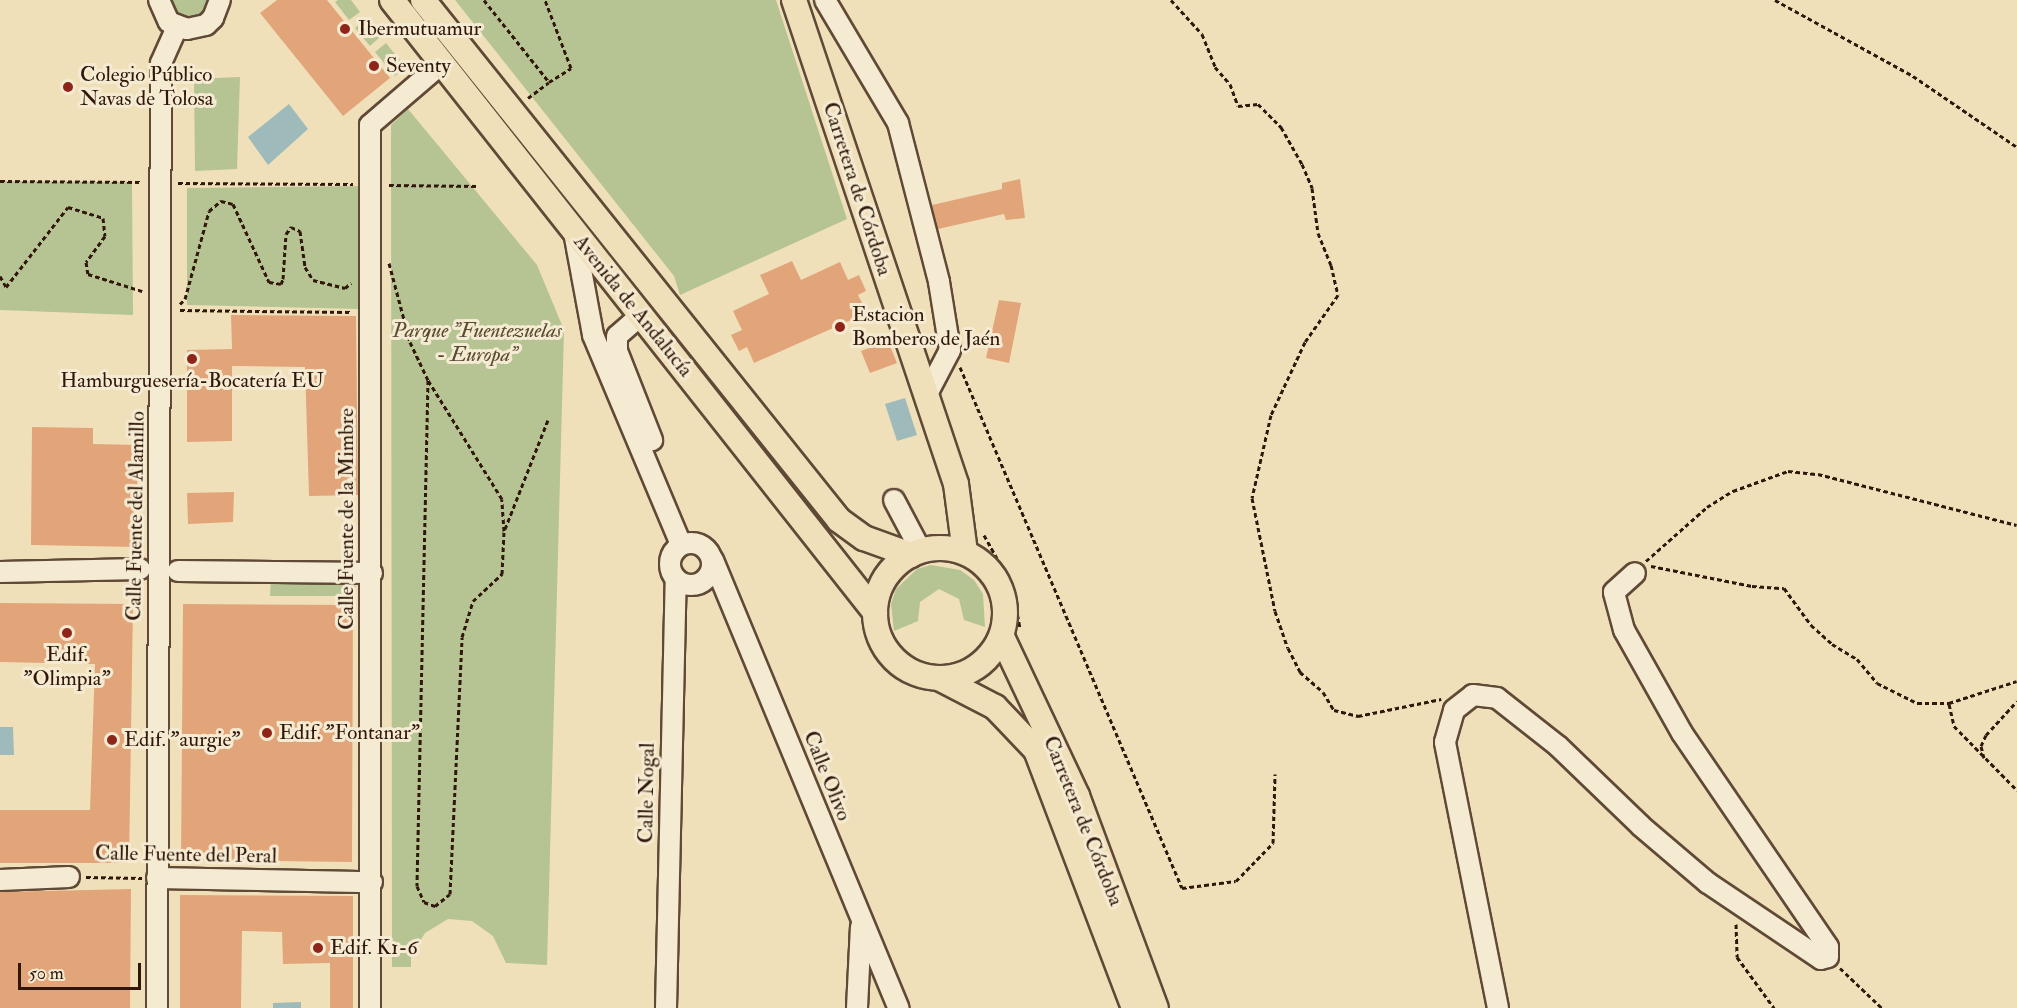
<!DOCTYPE html>
<meta charset="utf-8">
<style>
body{margin:0}
#map{position:relative;width:2017px;height:1008px;overflow:hidden;background:#f0e0ba;font-family:"IM FELL Double Pica",serif}
div>[style]{position:absolute}
[style*='--x']{left:calc(var(--x)*1px);top:calc(var(--y)*1px);width:calc(var(--w)*1px);rotate:calc(var(--a)*1deg)}
.green>*{inset:0;background:#b6c392}
.water>*{inset:0;background:#9ebaba}
.building>*{inset:0;background:#e2a479}
.path>*{height:3px;margin-top:-1.5px;transform-origin:0;background:repeating-linear-gradient(90deg,#30170a 0 4.5px,transparent 0 7.5px)}
.roads{filter:drop-shadow(2px 0 #604936) drop-shadow(-2px 0 #604936) drop-shadow(0 2px #604936) drop-shadow(0 -2px #604936)}
.minor>*{height:20px;margin:-10px;padding:0 10px;transform-origin:10px;border-radius:10px;background:#f5ebd2}
.minor>.ring{margin:-10px;padding:0;box-sizing:content-box;background:none;border:20px solid #f5ebd2;border-radius:50%}
.major>*{height:24px;margin:-12px;padding:0 12px;transform-origin:12px;border-radius:12px;background:#f0e0ba}
.major>.ring{margin:-12px;padding:0;box-sizing:content-box;background:none;border:24px solid #f0e0ba;border-radius:50%}
.dots>*{width:16px;height:16px;translate:-50% -50%;box-sizing:border-box;border:3px solid #f5ebd2;border-radius:50%}
span{translate:-50% -50%;white-space:nowrap;text-align:center;line-height:1.15;-webkit-text-stroke:6px #f5ebd2;paint-order:stroke}
.poi-label{font-size:21px;color:#30170a}
.left{translate:0 -50%;text-align:left}
.street-label{font-size:21px;color:#30170a}
.park-label{font-size:21px;color:#584b33;font-style:italic}
.scale{position:absolute;left:18px;top:963px;width:123px;height:27px;box-sizing:border-box;border:3px solid #30170a;border-top:0;padding-left:8px;font-size:18px;line-height:21px;white-space:nowrap;color:#30170a;-webkit-text-stroke:4px #f5ebd2;paint-order:stroke}
</style>
<div id="map">
<div class="green">
<div style="clip-path:polygon(168px 0,207px 0,207px 3px,201px 15px,188px 20px,176px 17px)"></div>
<div style="clip-path:polygon(338px 0,351px 0,360px 12px,349px 20px,335px 2px)"></div>
<div style="clip-path:polygon(455px 0,776px 0,847px 219px,680px 295px,674px 276px)"></div>
<div style="clip-path:polygon(366px 19px,380px 37px,370px 46px,355px 28px)"></div>
<div style="clip-path:polygon(386px 43px,406px 68px,395px 76px,375px 52px)"></div>
<div style="clip-path:polygon(240px 77px,237px 169px,195px 171px,194px 79px)"></div>
<div style="clip-path:polygon(408px 109px,537px 265px,564px 330px,547px 965px,506px 963px,493px 936px,472px 921px,448px 919px,425px 933px,411px 956px,411px 967px,392px 967px,391px 125px)"></div>
<div style="clip-path:polygon(0 181px,132px 182px,133px 315px,0 310px)"></div>
<div style="clip-path:polygon(359px 186px,359px 309px,187px 305px,187px 188px)"></div>
<div style="clip-path:polygon(931px 565px,960px 570px,974px 580px,983px 594px,985px 627px,964px 620px,959px 599px,939px 589px,920px 602px,918px 621px,894px 631px,891px 604px,896px 589px,917px 569px)"></div>
<div style="clip-path:polygon(271px 577px,353px 582px,356px 587px,349px 596px,270px 596px)"></div>
</div>
<div class="water">
<div style="clip-path:polygon(289px 104px,308px 129px,268px 165px,248px 137px)"></div>
<div style="clip-path:polygon(905px 398px,917px 435px,897px 441px,885px 404px)"></div>
<div style="clip-path:polygon(0 727px,13px 727px,14px 755px,0 755px)"></div>
<div style="clip-path:polygon(301px 1002px,301px 1008px,273px 1008px,273px 1003px)"></div>
</div>
<div class="building">
<div style="clip-path:polygon(277px 0,327px 0,390px 78px,343px 116px,260px 13px)"></div>
<div style="clip-path:polygon(1020px 179px,1025px 218px,1006px 220px,1004px 214px,938px 229px,932px 205px,1002px 189px,1002px 183px)"></div>
<div style="clip-path:polygon(792px 261px,801px 280px,840px 262px,848px 280px,859px 275px,866px 291px,858px 295px,867px 313px,754px 363px,747px 347px,739px 351px,731px 335px,742px 330px,733px 311px,769px 294px,760px 275px)"></div>
<div style="clip-path:polygon(999px 300px,1021px 303px,1009px 363px,986px 358px)"></div>
<div style="clip-path:polygon(231px 315px,356px 316px,358px 495px,309px 496px,305px 367px,232px 366px,232px 441px,187px 442px,187px 350px,232px 349px)"></div>
<div style="clip-path:polygon(888px 341px,897px 363px,870px 373px,861px 351px)"></div>
<div style="clip-path:polygon(32px 427px,93px 428px,93px 444px,138px 445px,136px 547px,31px 545px)"></div>
<div style="clip-path:polygon(234px 492px,233px 522px,188px 524px,187px 493px)"></div>
<div style="clip-path:polygon(0 603px,133px 604px,129px 863px,0 863px,0 810px,90px 810px,95px 664px,0 662px)"></div>
<div style="clip-path:polygon(183px 604px,353px 605px,352px 862px,181px 860px)"></div>
<div style="clip-path:polygon(131px 889px,130px 1008px,0 1008px,0 892px)"></div>
<div style="clip-path:polygon(180px 895px,353px 896px,353px 1008px,330px 1008px,330px 963px,283px 964px,282px 932px,242px 931px,241px 1008px,180px 1008px)"></div>
</div>
<div class="path">
<div style="--x:484;--y:0;--w:105;--a:51.6"></div>
<div style="--x:549;--y:82;--w:26;--a:-32"></div>
<div style="--x:571;--y:68;--w:73;--a:-110.9"></div>
<div style="--x:1171;--y:0;--w:46;--a:47.6"></div>
<div style="--x:1202;--y:34;--w:35;--a:68"></div>
<div style="--x:1215;--y:67;--w:23;--a:49"></div>
<div style="--x:1230;--y:84;--w:23;--a:70"></div>
<div style="--x:1238;--y:106;--w:20;--a:-6"></div>
<div style="--x:1258;--y:104;--w:33;--a:45"></div>
<div style="--x:1281;--y:127;--w:43;--a:60.4"></div>
<div style="--x:1302;--y:164;--w:26;--a:67"></div>
<div style="--x:1312;--y:188;--w:45;--a:82.4"></div>
<div style="--x:1318;--y:233;--w:35;--a:68"></div>
<div style="--x:1331;--y:265;--w:31;--a:77"></div>
<div style="--x:1338;--y:295;--w:57;--a:125.1"></div>
<div style="--x:1305;--y:342;--w:81;--a:115"></div>
<div style="--x:1271;--y:415;--w:85;--a:102.9"></div>
<div style="--x:1252;--y:498;--w:115;--a:78.5"></div>
<div style="--x:1275;--y:611;--w:39;--a:71"></div>
<div style="--x:1288;--y:648;--w:27;--a:63"></div>
<div style="--x:1300;--y:672;--w:30;--a:41"></div>
<div style="--x:1323;--y:692;--w:21;--a:59"></div>
<div style="--x:1334;--y:710;--w:25;--a:14"></div>
<div style="--x:1358;--y:716;--w:85;--a:-11.6"></div>
<div style="--x:1775;--y:0;--w:158;--a:28.8"></div>
<div style="--x:1913;--y:76;--w:126;--a:34.3"></div>
<div style="--x:528;--y:98;--w:26;--a:-37"></div>
<div style="--x:0;--y:181;--w:142;--a:0.4"></div>
<div style="--x:178;--y:183;--w:175;--a:0.3"></div>
<div style="--x:389;--y:185;--w:90;--a:0.6"></div>
<div style="--x:389;--y:263;--w:82;--a:75.1"></div>
<div style="--x:410;--y:342;--w:42;--a:64.7"></div>
<div style="--x:428;--y:380;--w:506;--a:91.25"></div>
<div style="--x:417;--y:886;--w:17;--a:66"></div>
<div style="--x:424;--y:902;--w:12;--a:20"></div>
<div style="--x:435;--y:906;--w:19;--a:-39"></div>
<div style="--x:450;--y:894;--w:257;--a:-87.3"></div>
<div style="--x:462;--y:637;--w:38;--a:-73"></div>
<div style="--x:473;--y:601;--w:40;--a:-43"></div>
<div style="--x:502;--y:574;--w:43;--a:-87.3"></div>
<div style="--x:504;--y:531;--w:32;--a:-94"></div>
<div style="--x:502;--y:499;--w:140;--a:-121.9"></div>
<div style="--x:0;--y:276;--w:13;--a:61"></div>
<div style="--x:6;--y:287;--w:101;--a:-52.2"></div>
<div style="--x:68;--y:207;--w:37;--a:17"></div>
<div style="--x:103;--y:218;--w:18;--a:84"></div>
<div style="--x:105;--y:236;--w:32;--a:126"></div>
<div style="--x:86;--y:262;--w:12;--a:81"></div>
<div style="--x:88;--y:274;--w:57;--a:17.5"></div>
<div style="--x:180;--y:304;--w:7;--a:-45"></div>
<div style="--x:185;--y:299;--w:91;--a:-74.7"></div>
<div style="--x:209;--y:211;--w:16;--a:-40"></div>
<div style="--x:221;--y:201;--w:12;--a:14"></div>
<div style="--x:233;--y:204;--w:86;--a:65.2"></div>
<div style="--x:269;--y:282;--w:12;--a:9"></div>
<div style="--x:281;--y:284;--w:5;--a:-68"></div>
<div style="--x:283;--y:279;--w:45;--a:-86.2"></div>
<div style="--x:286;--y:234;--w:9;--a:-54"></div>
<div style="--x:291;--y:227;--w:10;--a:24"></div>
<div style="--x:300;--y:231;--w:36;--a:82"></div>
<div style="--x:305;--y:267;--w:15;--a:58"></div>
<div style="--x:313;--y:280;--w:33;--a:14"></div>
<div style="--x:345;--y:288;--w:8;--a:-40"></div>
<div style="--x:180;--y:310;--w:172;--a:0.7"></div>
<div style="--x:960;--y:367;--w:566;--a:66.92"></div>
<div style="--x:1182;--y:888;--w:54;--a:-7.4"></div>
<div style="--x:1236;--y:881;--w:53;--a:-45.8"></div>
<div style="--x:1273;--y:843;--w:69;--a:-88.3"></div>
<div style="--x:505;--y:529;--w:117;--a:-68.5"></div>
<div style="--x:984;--y:535;--w:57;--a:60.8"></div>
<div style="--x:1012;--y:585;--w:44;--a:79.5"></div>
<div style="--x:1646;--y:561;--w:81;--a:-41.5"></div>
<div style="--x:1707;--y:507;--w:31;--a:-32"></div>
<div style="--x:1733;--y:491;--w:59;--a:-20"></div>
<div style="--x:1788;--y:471;--w:30;--a:6"></div>
<div style="--x:1818;--y:474;--w:205;--a:14.4"></div>
<div style="--x:1651;--y:566;--w:103;--a:11.2"></div>
<div style="--x:1752;--y:586;--w:32;--a:4"></div>
<div style="--x:1784;--y:588;--w:46;--a:53.9"></div>
<div style="--x:1811;--y:625;--w:28;--a:42"></div>
<div style="--x:1832;--y:644;--w:29;--a:31"></div>
<div style="--x:1857;--y:659;--w:31;--a:50"></div>
<div style="--x:1877;--y:683;--w:45;--a:26.6"></div>
<div style="--x:1917;--y:703;--w:32;--a:0"></div>
<div style="--x:1949;--y:703;--w:71;--a:-17.9"></div>
<div style="--x:1949;--y:704;--w:23;--a:77"></div>
<div style="--x:1954;--y:726;--w:90;--a:45.5"></div>
<div style="--x:1984;--y:758;--w:12;--a:-104"></div>
<div style="--x:1981;--y:746;--w:12;--a:-66"></div>
<div style="--x:1986;--y:735;--w:46;--a:-47.6"></div>
<div style="--x:86;--y:877;--w:56;--a:1"></div>
<div style="--x:1736;--y:924;--w:33;--a:88"></div>
<div style="--x:1737;--y:957;--w:63;--a:54"></div>
<div style="--x:1840;--y:968;--w:58;--a:43.6"></div>
</div>
<div class="roads">
<div class="minor">
<div style="--x:159;--y:0;--w:24;--a:66"></div>
<div style="--x:169;--y:22;--w:19;--a:21"></div>
<div style="--x:187;--y:29;--w:19;--a:-12"></div>
<div style="--x:206;--y:25;--w:10;--a:-45"></div>
<div style="--x:213;--y:18;--w:19;--a:-69"></div>
<div style="--x:825;--y:0;--w:143;--a:59.3"></div>
<div style="--x:898;--y:123;--w:164;--a:75.5"></div>
<div style="--x:939;--y:282;--w:69;--a:80.8"></div>
<div style="--x:950;--y:350;--w:52;--a:117.6"></div>
<div style="--x:574;--y:232;--w:105;--a:79.5"></div>
<div style="--x:593;--y:335;--w:227;--a:67.2"></div>
<div style="--x:640;--y:316;--w:30;--a:139"></div>
<div style="--x:617;--y:336;--w:15;--a:90"></div>
<div style="--x:617;--y:351;--w:96;--a:68.5"></div>
<div style="--x:894;--y:500;--w:58;--a:62.1"></div>
<div class="ring" style="left:670px;top:543px;width:22px;height:22px"></div>
<div style="--x:713;--y:560;--w:485;--a:67.5"></div>
<div style="--x:178;--y:571;--w:194;--a:0.6"></div>
<div style="--x:0;--y:572;--w:140;--a:-1.2"></div>
<div style="--x:157;--y:878;--w:215;--a:1.1"></div>
<div style="--x:0;--y:880;--w:69;--a:-2.5"></div>
<div style="--x:157;--y:1008;--w:945;--a:-89.76"></div>
<div style="--x:161;--y:63;--w:39;--a:-66"></div>
<div style="--x:370;--y:1008;--w:883;--a:-90"></div>
<div style="--x:370;--y:125;--w:95;--a:-40.7"></div>
<div style="--x:666;--y:1008;--w:429;--a:-88.7"></div>
<div style="--x:857;--y:1008;--w:81;--a:-87.2"></div>
<div style="--x:1498;--y:1008;--w:271;--a:-101.3"></div>
<div style="--x:1445;--y:742;--w:33;--a:-74"></div>
<div style="--x:1454;--y:710;--w:24;--a:-38"></div>
<div style="--x:1473;--y:695;--w:24;--a:7"></div>
<div style="--x:1497;--y:698;--w:78;--a:38.2"></div>
<div style="--x:1558;--y:746;--w:115;--a:43.9"></div>
<div style="--x:1641;--y:826;--w:88;--a:40.4"></div>
<div style="--x:1708;--y:883;--w:136;--a:33.9"></div>
<div style="--x:1821;--y:959;--w:7;--a:-16"></div>
<div style="--x:1828;--y:957;--w:10;--a:-90"></div>
<div style="--x:1828;--y:947;--w:259;--a:-124.3"></div>
<div style="--x:1682;--y:733;--w:118;--a:-119.4"></div>
<div style="--x:1624;--y:630;--w:39;--a:-105"></div>
<div style="--x:1614;--y:592;--w:28;--a:-42"></div>
</div>
<div class="major">
<div style="--x:392;--y:0;--w:780;--a:51.72"></div>
<div style="--x:423;--y:0;--w:666;--a:51.34"></div>
<div style="--x:839;--y:520;--w:31;--a:36"></div>
<div style="--x:864;--y:538;--w:50;--a:19.9"></div>
<div style="--x:794;--y:0;--w:510;--a:71.49"></div>
<div style="--x:956;--y:484;--w:69;--a:82.5"></div>
<div class="ring" style="left:875px;top:548px;width:106px;height:106px"></div>
<div style="--x:1002;--y:637;--w:176;--a:64.7"></div>
<div style="--x:1077;--y:796;--w:226;--a:69.6"></div>
<div style="--x:941;--y:679;--w:61;--a:27.4"></div>
<div style="--x:995;--y:707;--w:59;--a:46.4"></div>
<div style="--x:1036;--y:750;--w:276;--a:69.2"></div>
</div>
</div>
<div class="dots">
<div style="left:345px;top:29px;background:#8f2418"></div>
<div style="left:374px;top:66px;background:#8f2418"></div>
<div style="left:68px;top:87px;background:#8f2418"></div>
<div style="left:840px;top:327px;background:#8f2418"></div>
<div style="left:192px;top:359px;background:#8f2418"></div>
<div style="left:67px;top:633px;background:#8f2418"></div>
<div style="left:267px;top:733px;background:#8f2418"></div>
<div style="left:112px;top:740px;background:#8f2418"></div>
<div style="left:318px;top:948px;background:#8f2418"></div>
</div>
<div class="poi-label">
<span class="left" style="left:358px;top:29px">Ibermutuamur</span>
<span class="left" style="left:386px;top:66px">Seventy</span>
<span class="left" style="left:80px;top:87px">Colegio Público<br>Navas de Tolosa</span>
<span class="left" style="left:852px;top:327px">Estacion<br>Bomberos de Jaén</span>
<span style="left:192px;top:381px">Hamburguesería-Bocatería EU</span>
<span style="left:67px;top:667px">Edif.<br>"Olimpia"</span>
<span class="left" style="left:279px;top:733px">Edif. "Fontanar"</span>
<span class="left" style="left:124px;top:740px">Edif. "aurgie"</span>
<span class="left" style="left:330px;top:948px">Edif. K1-6</span>
</div>
<div class="street-label">
<span style="left:857px;top:189px;rotate:72deg">Carretera de Córdoba</span>
<span style="left:633px;top:306px;rotate:51deg">Avenida de Andalucía</span>
<span style="left:136px;top:516px;rotate:-89deg">Calle Fuente del Alamillo</span>
<span style="left:347px;top:519px;rotate:-90deg">Calle Fuente de la Mimbre</span>
<span style="left:827px;top:776px;rotate:68deg">Calle Olivo</span>
<span style="left:647px;top:793px;rotate:-89deg">Calle Nogal</span>
<span style="left:1083px;top:821px;rotate:68deg">Carretera de Córdoba</span>
<span style="left:186px;top:855px;rotate:1deg">Calle Fuente del Peral</span>
</div>
<div class="park-label">
<span style="left:477px;top:343px">Parque "Fuentezuelas<br>- Europa"</span>
</div>
<div class="scale">50 m</div>
</div>
